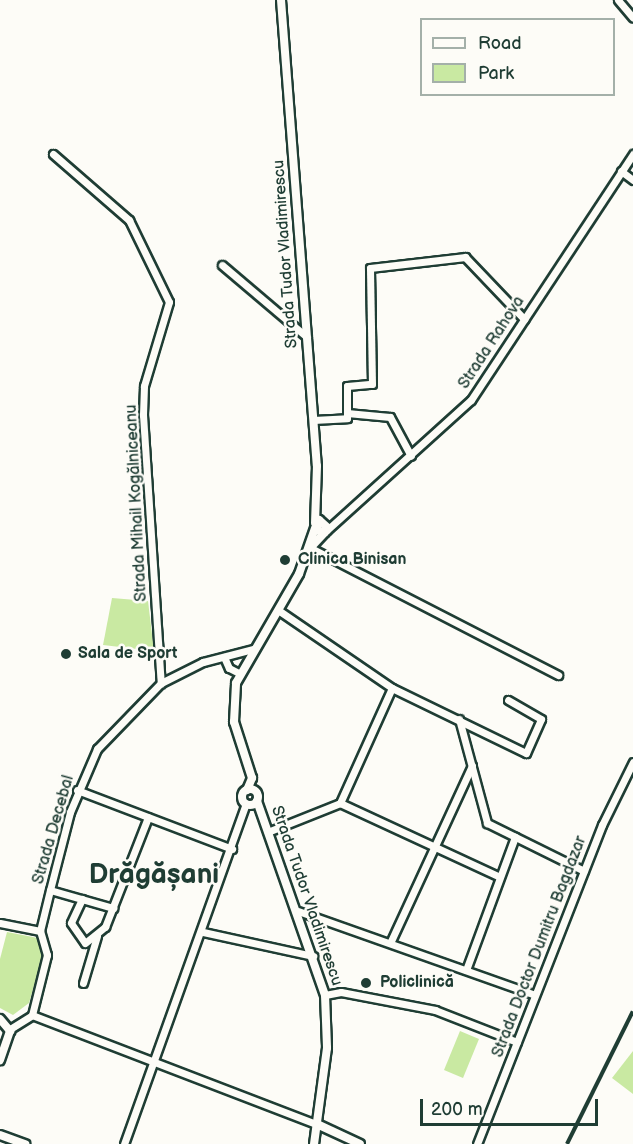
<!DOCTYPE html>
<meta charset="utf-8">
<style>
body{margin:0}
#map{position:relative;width:633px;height:1144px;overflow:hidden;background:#fdfcf7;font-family:"Balsamiq Sans",sans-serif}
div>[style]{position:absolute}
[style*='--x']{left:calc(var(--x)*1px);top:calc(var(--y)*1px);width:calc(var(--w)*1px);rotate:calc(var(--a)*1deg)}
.green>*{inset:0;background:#c9e9a2}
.roads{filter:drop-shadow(2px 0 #1f3d34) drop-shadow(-2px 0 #1f3d34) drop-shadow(0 2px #1f3d34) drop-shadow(0 -2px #1f3d34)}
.minor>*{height:7px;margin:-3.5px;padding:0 3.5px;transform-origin:3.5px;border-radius:3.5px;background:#fdfcf7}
.major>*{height:8px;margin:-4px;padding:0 4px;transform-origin:4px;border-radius:4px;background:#fdfcf7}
.major>.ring{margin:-4px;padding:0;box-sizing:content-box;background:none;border:8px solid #fdfcf7;border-radius:50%}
.rail>*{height:4px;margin-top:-2px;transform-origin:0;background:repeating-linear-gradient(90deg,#fdfcf7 0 4.5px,#1f3d34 0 9px);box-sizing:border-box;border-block:2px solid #1f3d34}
.dots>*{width:16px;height:16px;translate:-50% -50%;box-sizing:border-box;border:3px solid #fdfcf7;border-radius:50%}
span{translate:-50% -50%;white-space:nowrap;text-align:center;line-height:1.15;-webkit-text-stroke:5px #fdfcf7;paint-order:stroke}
.street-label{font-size:16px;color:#1f3d34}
.poi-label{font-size:16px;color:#1f3d34;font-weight:700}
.left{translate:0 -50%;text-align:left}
.town-label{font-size:28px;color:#1f3d34;font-weight:700}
.legend{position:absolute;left:420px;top:18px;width:195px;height:78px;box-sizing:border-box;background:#fdfcf7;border:2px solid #a4b0a9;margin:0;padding:8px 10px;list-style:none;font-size:18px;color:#1f3d34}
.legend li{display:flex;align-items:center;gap:12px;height:30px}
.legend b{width:30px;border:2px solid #a4b0a9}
.scale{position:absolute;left:420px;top:1099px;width:178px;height:27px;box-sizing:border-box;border:3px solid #1f3d34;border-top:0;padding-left:8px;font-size:18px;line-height:21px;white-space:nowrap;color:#1f3d34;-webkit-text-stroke:4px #fdfcf7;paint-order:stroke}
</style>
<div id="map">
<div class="green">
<div style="clip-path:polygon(112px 598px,148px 601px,154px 651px,103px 645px)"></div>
<div style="clip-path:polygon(7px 932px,38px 938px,43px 955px,29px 1003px,13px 1015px,0 1008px,0 959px)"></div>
<div style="clip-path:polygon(460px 1031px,479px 1039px,463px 1078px,444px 1070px)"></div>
<div style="clip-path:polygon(633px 1051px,633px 1094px,612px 1078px)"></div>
</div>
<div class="roads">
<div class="minor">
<div style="--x:618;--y:0;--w:23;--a:50"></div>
<div style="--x:53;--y:154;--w:101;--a:41"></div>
<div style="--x:129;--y:220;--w:91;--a:64"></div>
<div style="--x:169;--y:302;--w:88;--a:106.6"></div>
<div style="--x:144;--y:386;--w:29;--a:92"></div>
<div style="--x:143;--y:415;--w:269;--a:86.2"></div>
<div style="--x:621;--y:171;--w:15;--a:37"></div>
<div style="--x:222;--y:265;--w:111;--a:40.3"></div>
<div style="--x:347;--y:413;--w:43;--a:5.3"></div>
<div style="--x:390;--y:417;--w:44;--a:61.7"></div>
<div style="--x:313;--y:420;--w:34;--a:-3"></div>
<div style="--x:347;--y:418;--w:32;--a:-90"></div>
<div style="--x:347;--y:386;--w:25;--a:-5"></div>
<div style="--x:372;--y:384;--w:116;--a:-91"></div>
<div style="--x:370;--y:268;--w:96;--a:-6.6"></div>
<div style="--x:465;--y:257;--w:86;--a:46.4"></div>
<div style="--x:327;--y:530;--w:194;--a:-42.1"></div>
<div style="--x:471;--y:400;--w:295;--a:-56.6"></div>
<div style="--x:311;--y:548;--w:278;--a:27.2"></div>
<div style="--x:278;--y:610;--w:138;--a:34.4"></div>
<div style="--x:392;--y:688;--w:149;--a:25.9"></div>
<div style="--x:526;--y:753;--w:37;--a:-66"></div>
<div style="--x:541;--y:719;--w:38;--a:-150"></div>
<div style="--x:224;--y:657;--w:12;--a:66"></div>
<div style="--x:229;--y:668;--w:11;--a:27"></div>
<div style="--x:459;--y:719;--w:108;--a:74.9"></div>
<div style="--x:487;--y:823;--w:108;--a:26.3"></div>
<div style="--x:77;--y:790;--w:166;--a:20.8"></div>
<div style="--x:340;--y:803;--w:126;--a:-65.7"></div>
<div style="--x:270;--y:831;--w:75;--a:-21.8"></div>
<div style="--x:340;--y:803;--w:176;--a:24.8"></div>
<div style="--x:50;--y:890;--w:66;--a:15.9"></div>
<div style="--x:82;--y:899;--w:26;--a:115"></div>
<div style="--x:71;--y:923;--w:24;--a:55"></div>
<div style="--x:85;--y:943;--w:26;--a:-39"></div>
<div style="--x:105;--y:927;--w:118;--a:-68.6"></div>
<div style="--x:298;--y:911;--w:251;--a:19.5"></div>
<div style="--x:0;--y:923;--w:41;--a:11.3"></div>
<div style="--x:203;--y:932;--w:113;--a:12.3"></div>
<div style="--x:391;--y:941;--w:193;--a:-65.2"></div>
<div style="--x:466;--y:970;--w:142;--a:-69.8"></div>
<div style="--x:83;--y:983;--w:49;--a:-73.4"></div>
<div style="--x:325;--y:995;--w:16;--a:-11"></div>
<div style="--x:341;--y:992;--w:96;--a:10.8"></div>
<div style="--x:435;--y:1010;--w:88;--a:21.3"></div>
<div style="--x:32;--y:1015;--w:62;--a:-76"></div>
<div style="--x:47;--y:955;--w:25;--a:-106"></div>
<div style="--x:40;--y:931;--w:42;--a:-76.3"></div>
<div style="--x:50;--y:890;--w:81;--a:-75.6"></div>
<div style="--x:70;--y:812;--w:69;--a:-66.8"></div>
<div style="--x:97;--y:749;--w:92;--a:-45.9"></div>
<div style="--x:161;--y:683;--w:47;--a:-26.6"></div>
<div style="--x:203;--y:662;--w:52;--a:-14.6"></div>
<div style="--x:32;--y:1015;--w:307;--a:21"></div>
<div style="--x:10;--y:1029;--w:26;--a:-32"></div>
<div style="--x:124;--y:1144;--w:362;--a:-70.3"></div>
<div style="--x:477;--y:1144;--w:343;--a:-68.6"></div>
<div style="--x:602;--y:825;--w:70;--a:-63.8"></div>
</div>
<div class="major">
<div style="--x:281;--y:0;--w:467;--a:85.6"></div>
<div style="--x:317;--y:466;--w:57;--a:92"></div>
<div style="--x:312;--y:546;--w:22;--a:-47"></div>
<div style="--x:327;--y:530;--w:2;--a:-63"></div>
<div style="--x:328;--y:528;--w:12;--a:-138"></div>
<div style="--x:319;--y:520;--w:10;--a:107"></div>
<div style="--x:316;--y:530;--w:9;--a:13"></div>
<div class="ring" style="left:242px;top:789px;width:8px;height:8px"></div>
<div style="--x:247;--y:790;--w:13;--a:-67"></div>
<div style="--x:252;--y:778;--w:59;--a:-107.8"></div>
<div style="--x:234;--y:722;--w:39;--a:-87"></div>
<div style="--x:236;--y:683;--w:126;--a:-60"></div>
<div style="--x:299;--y:574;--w:49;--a:-70.8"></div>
<div style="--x:257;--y:801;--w:206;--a:70.7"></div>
<div style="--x:325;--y:995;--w:53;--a:87.8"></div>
<div style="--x:327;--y:1048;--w:97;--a:97.7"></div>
<div style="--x:0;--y:1019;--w:16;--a:50"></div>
<div style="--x:10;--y:1031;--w:31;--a:109"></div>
<div style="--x:319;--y:1125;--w:45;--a:24.9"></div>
<div style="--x:0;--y:1135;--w:27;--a:20"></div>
</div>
</div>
<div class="rail">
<div style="--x:567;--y:1144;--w:148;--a:-63.6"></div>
</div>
<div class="dots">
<div style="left:285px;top:560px;background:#1f3d34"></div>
<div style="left:66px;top:654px;background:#1f3d34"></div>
<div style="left:366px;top:983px;background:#1f3d34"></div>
</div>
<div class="street-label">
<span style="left:286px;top:254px;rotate:-94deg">Strada Tudor Vladimirescu</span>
<span style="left:492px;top:343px;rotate:-57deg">Strada Rahova</span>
<span style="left:137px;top:503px;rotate:-93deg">Strada Mihail Kogălniceanu</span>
<span style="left:54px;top:830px;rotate:-74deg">Strada Decebal</span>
<span style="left:306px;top:896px;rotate:71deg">Strada Tudor Vladimirescu</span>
<span style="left:540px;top:947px;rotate:-69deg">Strada Doctor Dumitru Bagdazar</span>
</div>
<div class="poi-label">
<span class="left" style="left:298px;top:560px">Clinica Binisan</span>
<span class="left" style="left:78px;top:654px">Sala de Sport</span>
<span class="left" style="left:380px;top:983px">Policlinică</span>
</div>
<div class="town-label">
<span style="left:154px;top:875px">Drăgășani</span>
</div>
<ul class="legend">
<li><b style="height:8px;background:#fdfcf7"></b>Road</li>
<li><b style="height:16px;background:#c9e9a2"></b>Park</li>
</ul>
<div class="scale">200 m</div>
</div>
